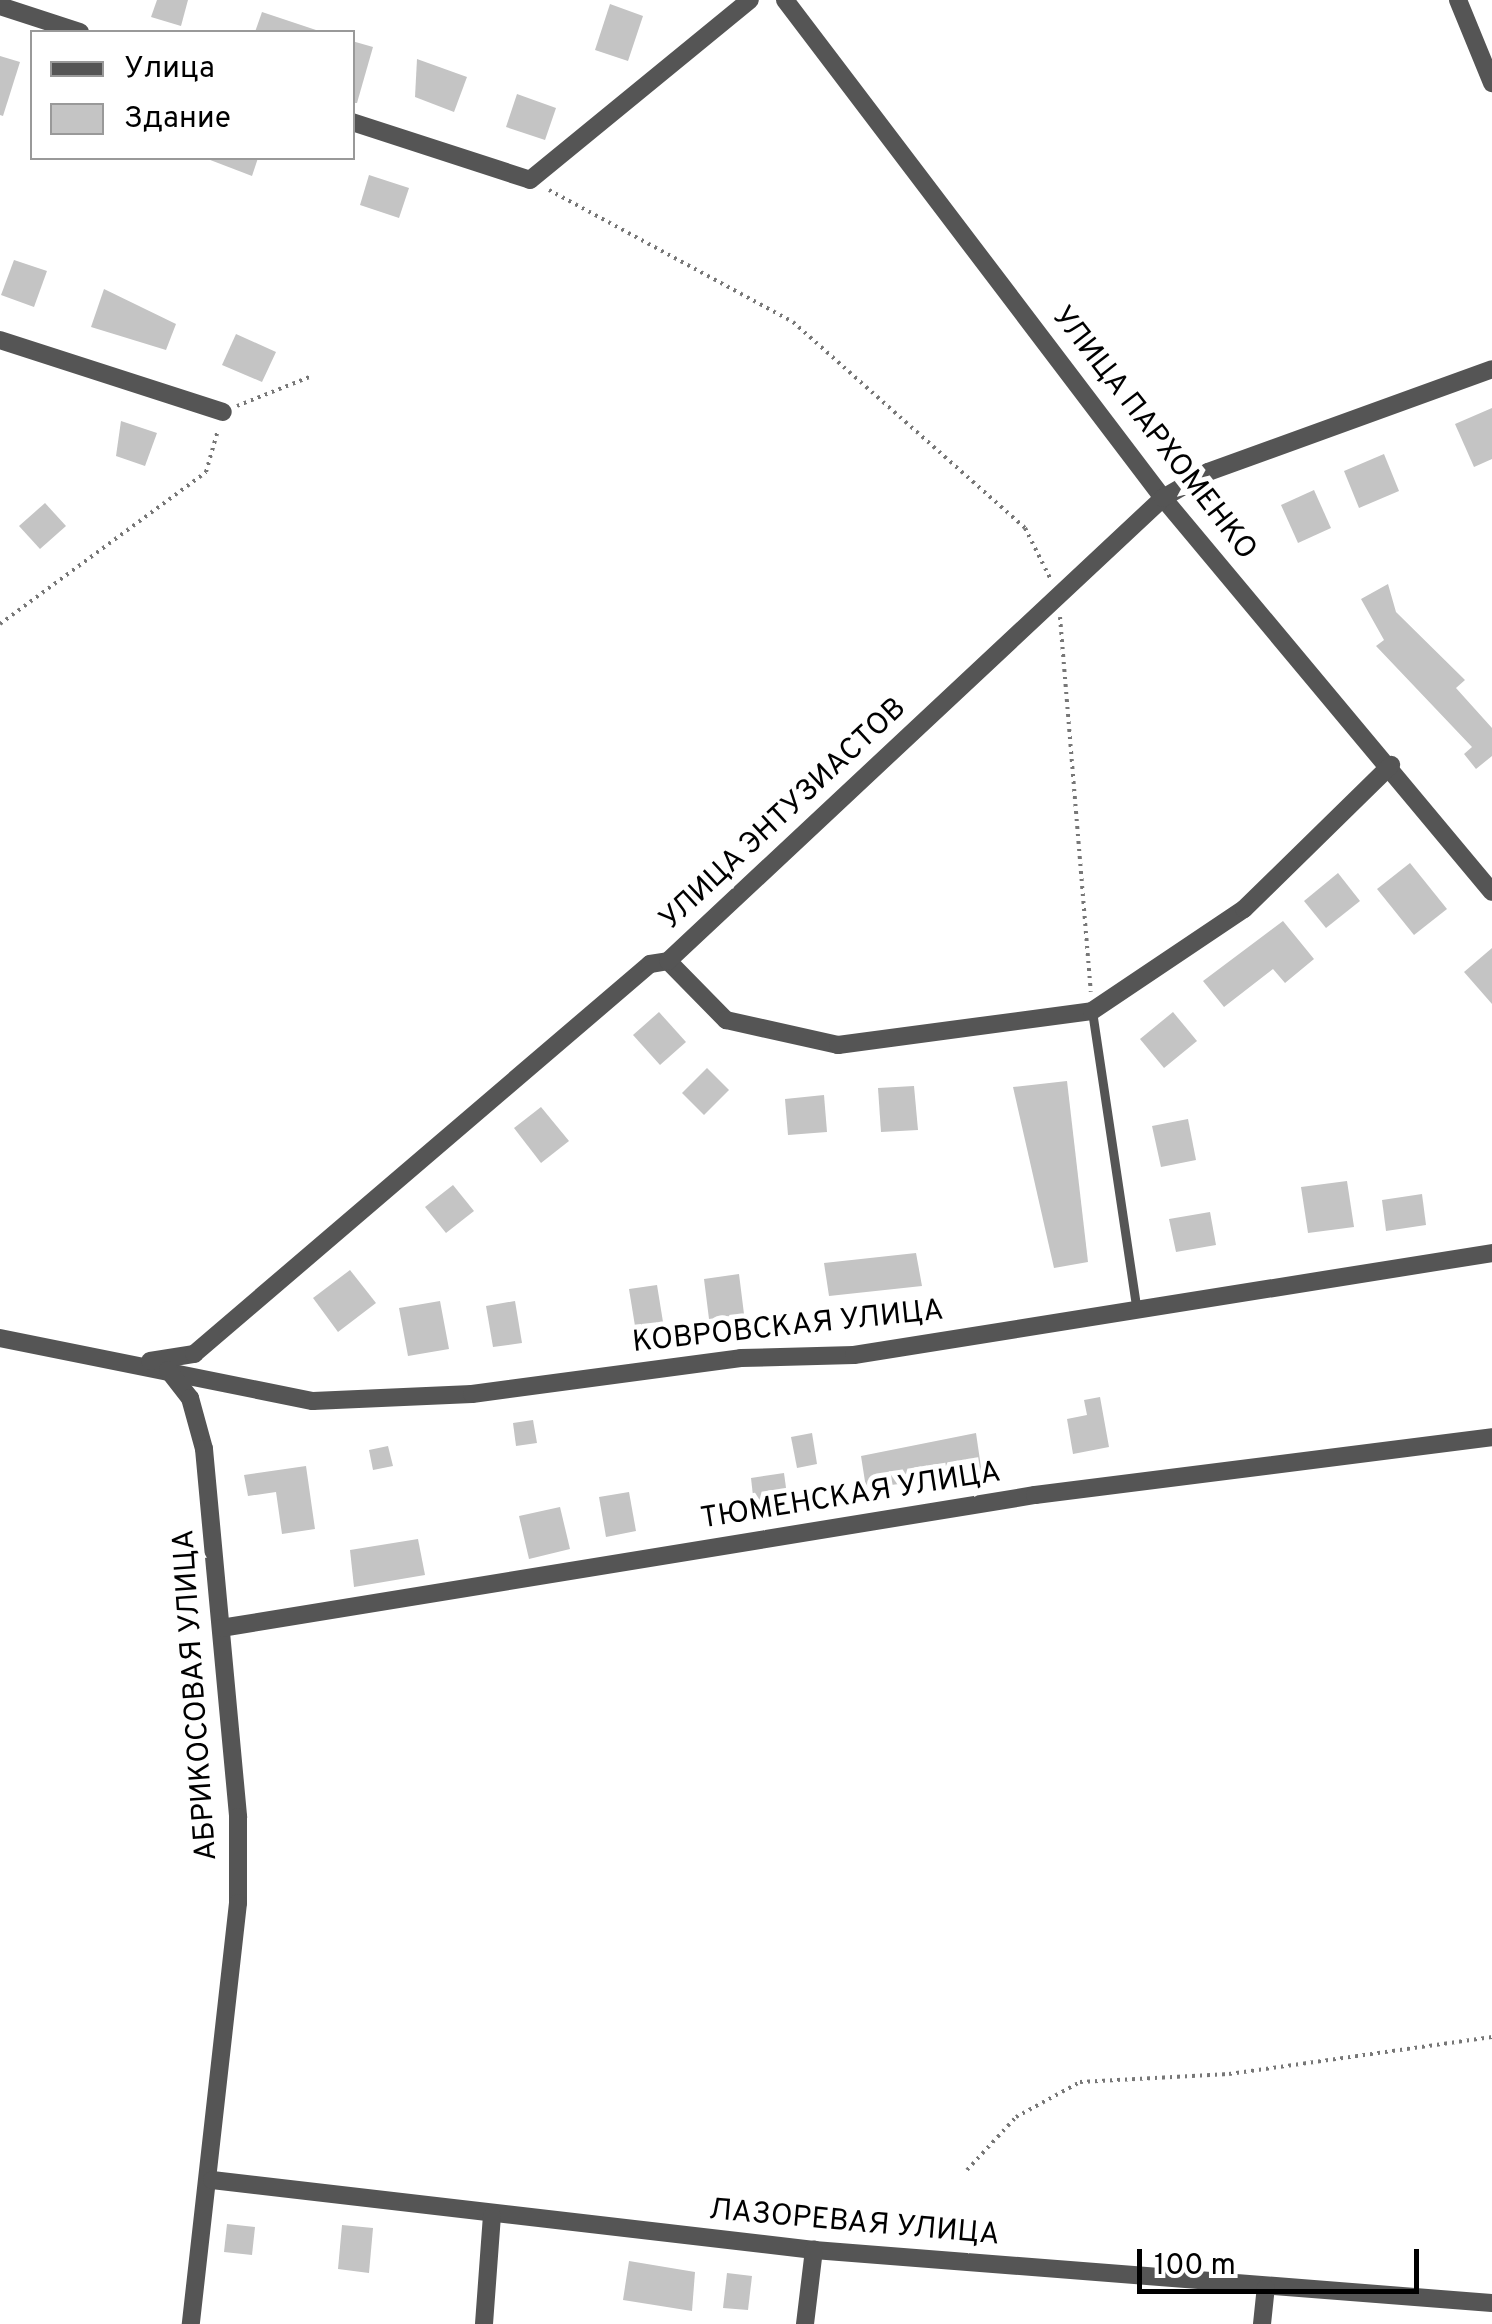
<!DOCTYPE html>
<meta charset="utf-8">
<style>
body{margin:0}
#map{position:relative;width:1492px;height:2324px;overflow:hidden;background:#fff;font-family:Overpass,sans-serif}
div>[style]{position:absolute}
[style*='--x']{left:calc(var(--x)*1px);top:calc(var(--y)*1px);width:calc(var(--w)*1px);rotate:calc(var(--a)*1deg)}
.building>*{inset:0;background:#c4c4c4}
.path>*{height:4px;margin-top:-2px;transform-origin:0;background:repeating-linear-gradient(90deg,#777 0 2.5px,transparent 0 7.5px)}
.service>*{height:9px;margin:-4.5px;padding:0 4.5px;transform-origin:4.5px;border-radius:4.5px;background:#555}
.minor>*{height:18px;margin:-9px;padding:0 9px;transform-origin:9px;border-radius:9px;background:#555}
span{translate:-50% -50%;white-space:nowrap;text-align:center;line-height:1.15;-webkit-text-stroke:10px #fff;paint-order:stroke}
.street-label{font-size:30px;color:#000}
.legend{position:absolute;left:30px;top:30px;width:325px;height:130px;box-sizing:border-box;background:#fff;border:2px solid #999;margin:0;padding:12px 18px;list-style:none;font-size:30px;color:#000}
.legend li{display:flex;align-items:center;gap:20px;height:50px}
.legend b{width:50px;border:2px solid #999}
.scale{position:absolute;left:1137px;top:2249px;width:282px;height:45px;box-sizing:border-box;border:5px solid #000;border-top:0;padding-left:12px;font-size:30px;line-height:35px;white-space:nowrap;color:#000;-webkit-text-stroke:8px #fff;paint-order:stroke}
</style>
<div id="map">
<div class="building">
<div style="clip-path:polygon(157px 0,188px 0,181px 26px,151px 17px)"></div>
<div style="clip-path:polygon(610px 4px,643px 16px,628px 61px,595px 50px)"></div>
<div style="clip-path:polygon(262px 12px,316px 30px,316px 32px,255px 32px)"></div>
<div style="clip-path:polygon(352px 41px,373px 47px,357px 103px,352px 103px)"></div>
<div style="clip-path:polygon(0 56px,20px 62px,3px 116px,0 115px)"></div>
<div style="clip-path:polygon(417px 59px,467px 77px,454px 112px,415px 97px)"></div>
<div style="clip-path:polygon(517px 94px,556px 108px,545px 140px,506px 127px)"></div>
<div style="clip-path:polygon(205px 158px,258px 158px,252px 176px)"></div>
<div style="clip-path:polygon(369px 175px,409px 188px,399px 218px,360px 205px)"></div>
<div style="clip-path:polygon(14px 260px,47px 271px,34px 307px,1px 295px)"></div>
<div style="clip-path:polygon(104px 289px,176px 324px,166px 350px,91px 327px)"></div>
<div style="clip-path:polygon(236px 334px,276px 352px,262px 382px,222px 365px)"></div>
<div style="clip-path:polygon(1492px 408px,1492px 459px,1474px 467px,1455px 424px)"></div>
<div style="clip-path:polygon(121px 421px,157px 433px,145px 466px,116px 456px)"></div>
<div style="clip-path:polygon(1384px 454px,1399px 491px,1359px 508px,1344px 471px)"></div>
<div style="clip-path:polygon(1314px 490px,1331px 528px,1298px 543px,1281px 505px)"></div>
<div style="clip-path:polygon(45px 503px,66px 526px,40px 549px,19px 526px)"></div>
<div style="clip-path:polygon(1388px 584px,1396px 612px,1465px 680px,1456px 688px,1492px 728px,1492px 756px,1476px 769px,1464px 754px,1472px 747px,1376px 646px,1384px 640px,1361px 599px)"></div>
<div style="clip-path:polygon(1410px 863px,1447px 909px,1414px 935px,1377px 889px)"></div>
<div style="clip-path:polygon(1338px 873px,1360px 901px,1326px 928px,1304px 901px)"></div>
<div style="clip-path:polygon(1283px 921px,1314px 959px,1285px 983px,1273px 969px,1224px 1007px,1203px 981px)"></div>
<div style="clip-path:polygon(1492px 948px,1492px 1004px,1464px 972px)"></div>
<div style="clip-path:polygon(659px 1012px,686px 1042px,660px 1065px,633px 1035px)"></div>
<div style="clip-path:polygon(1173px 1012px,1197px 1041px,1164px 1068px,1140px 1039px)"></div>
<div style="clip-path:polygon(707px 1068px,729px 1090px,704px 1115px,682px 1093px)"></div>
<div style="clip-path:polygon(1067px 1081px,1088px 1262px,1054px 1268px,1013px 1087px)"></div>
<div style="clip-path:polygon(914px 1086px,918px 1130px,881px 1132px,878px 1088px)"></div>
<div style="clip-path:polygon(824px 1095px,827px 1132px,788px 1135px,785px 1099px)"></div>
<div style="clip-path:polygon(541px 1107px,569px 1141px,541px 1163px,514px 1128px)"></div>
<div style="clip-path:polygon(1188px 1119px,1196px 1160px,1161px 1167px,1152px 1126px)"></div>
<div style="clip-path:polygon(1347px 1181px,1354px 1227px,1308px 1233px,1301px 1187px)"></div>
<div style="clip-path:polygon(453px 1185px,474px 1211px,446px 1233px,425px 1207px)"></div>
<div style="clip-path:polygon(1422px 1194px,1426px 1225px,1386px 1231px,1382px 1200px)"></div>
<div style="clip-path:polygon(1210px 1212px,1216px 1245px,1176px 1252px,1169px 1219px)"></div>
<div style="clip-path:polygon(916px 1253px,922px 1286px,829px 1296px,824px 1263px)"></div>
<div style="clip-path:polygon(350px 1270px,376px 1303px,338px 1332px,313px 1298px)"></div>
<div style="clip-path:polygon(739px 1274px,744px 1314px,709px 1319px,704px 1279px)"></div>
<div style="clip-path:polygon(657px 1285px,663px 1322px,635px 1326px,629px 1289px)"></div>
<div style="clip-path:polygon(440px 1301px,449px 1349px,408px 1356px,399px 1308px)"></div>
<div style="clip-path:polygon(515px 1301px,522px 1343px,493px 1347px,486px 1306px)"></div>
<div style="clip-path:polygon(1100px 1397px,1109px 1447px,1073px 1454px,1067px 1419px,1087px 1415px,1084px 1400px)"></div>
<div style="clip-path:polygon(533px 1420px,537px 1443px,516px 1446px,513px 1423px)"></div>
<div style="clip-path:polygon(812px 1433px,817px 1464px,797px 1468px,791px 1437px)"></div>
<div style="clip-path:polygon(976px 1433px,982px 1474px,866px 1488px,861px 1456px)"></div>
<div style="clip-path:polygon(388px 1446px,393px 1466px,373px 1470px,369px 1450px)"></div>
<div style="clip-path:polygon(306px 1466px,315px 1529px,282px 1534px,276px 1492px,248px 1496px,244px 1475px)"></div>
<div style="clip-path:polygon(784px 1473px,789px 1510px,755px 1514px,751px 1478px)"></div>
<div style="clip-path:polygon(629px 1492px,636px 1531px,606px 1537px,599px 1497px)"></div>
<div style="clip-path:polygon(560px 1507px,570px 1549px,529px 1559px,519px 1516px)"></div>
<div style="clip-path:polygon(418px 1539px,425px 1575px,354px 1587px,350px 1550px)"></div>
<div style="clip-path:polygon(227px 2224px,255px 2227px,252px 2255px,224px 2252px)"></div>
<div style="clip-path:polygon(342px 2225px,373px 2228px,369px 2273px,338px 2269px)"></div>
<div style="clip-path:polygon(629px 2261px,695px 2272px,692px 2311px,623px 2300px)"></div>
<div style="clip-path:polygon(727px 2273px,752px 2276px,748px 2310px,723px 2308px)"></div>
</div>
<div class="path">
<div style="--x:549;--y:190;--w:277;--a:28.4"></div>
<div style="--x:793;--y:322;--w:310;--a:41.6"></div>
<div style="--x:1025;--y:528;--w:58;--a:63.4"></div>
<div style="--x:237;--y:406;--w:81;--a:-21.8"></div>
<div style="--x:1060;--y:617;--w:376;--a:85.3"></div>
<div style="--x:0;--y:624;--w:256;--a:-36.4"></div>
<div style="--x:206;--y:472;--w:44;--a:-74.1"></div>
<div style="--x:967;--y:2170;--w:72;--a:-47.2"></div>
<div style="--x:1016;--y:2117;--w:73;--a:-28.7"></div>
<div style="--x:1080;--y:2082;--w:149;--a:-3.1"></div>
<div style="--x:1229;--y:2074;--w:266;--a:-8"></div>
</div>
<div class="service">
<div style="--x:1092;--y:1011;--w:299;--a:81.5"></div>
</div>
<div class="minor">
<div style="--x:785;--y:0;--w:625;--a:52.8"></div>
<div style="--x:1163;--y:498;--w:513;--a:50.14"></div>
<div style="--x:1458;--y:0;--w:90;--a:67.7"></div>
<div style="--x:0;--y:6;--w:84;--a:18"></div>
<div style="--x:352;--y:122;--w:187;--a:18"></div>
<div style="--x:530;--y:180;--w:284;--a:-39.3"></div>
<div style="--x:0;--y:340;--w:234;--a:17.9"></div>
<div style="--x:668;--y:961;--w:83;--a:45.5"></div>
<div style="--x:726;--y:1020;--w:115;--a:12.6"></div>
<div style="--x:838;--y:1045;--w:256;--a:-7.6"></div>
<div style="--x:1092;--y:1011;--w:183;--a:-33.9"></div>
<div style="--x:1244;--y:909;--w:206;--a:-44.4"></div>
<div style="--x:0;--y:1338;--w:319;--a:11.4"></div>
<div style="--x:313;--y:1401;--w:159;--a:-2.5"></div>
<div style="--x:472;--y:1394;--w:271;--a:-7.6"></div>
<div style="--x:741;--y:1358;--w:113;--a:-1.5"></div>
<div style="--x:854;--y:1355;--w:646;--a:-9.08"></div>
<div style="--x:150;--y:1361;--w:45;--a:-9"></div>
<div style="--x:194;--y:1354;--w:600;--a:-40.54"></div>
<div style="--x:650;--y:964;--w:18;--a:-9"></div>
<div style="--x:668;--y:961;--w:678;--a:-43.09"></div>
<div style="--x:1163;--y:498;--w:52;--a:-30"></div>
<div style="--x:1208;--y:472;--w:302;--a:-19.9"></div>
<div style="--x:168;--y:1370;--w:36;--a:52"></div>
<div style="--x:190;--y:1398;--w:53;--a:74.6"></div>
<div style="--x:204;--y:1449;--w:370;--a:84.7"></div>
<div style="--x:238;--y:1817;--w:86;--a:90"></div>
<div style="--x:238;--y:1903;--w:424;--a:96.4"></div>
<div style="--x:221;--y:1628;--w:825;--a:-9.28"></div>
<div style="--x:1035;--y:1495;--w:461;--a:-7.2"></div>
<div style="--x:212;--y:2180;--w:606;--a:6.63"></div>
<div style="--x:814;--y:2250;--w:680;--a:4.47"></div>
<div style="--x:484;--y:2324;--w:108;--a:-85.8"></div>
<div style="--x:805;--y:2324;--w:75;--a:-83.1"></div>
<div style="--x:1262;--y:2324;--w:36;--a:-84"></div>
</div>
<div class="street-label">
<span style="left:1153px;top:434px;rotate:52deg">УЛИЦА ПАРХОМЕНКО</span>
<span style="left:784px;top:815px;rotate:-43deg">УЛИЦА ЭНТУЗИАСТОВ</span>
<span style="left:788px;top:1328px;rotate:-6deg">КОВРОВСКАЯ УЛИЦА</span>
<span style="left:851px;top:1497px;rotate:-9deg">ТЮМЕНСКАЯ УЛИЦА</span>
<span style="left:197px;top:1695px;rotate:-94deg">АБРИКОСОВАЯ УЛИЦА</span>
<span style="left:854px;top:2224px;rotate:5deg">ЛАЗОРЕВАЯ УЛИЦА</span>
</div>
<ul class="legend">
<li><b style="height:12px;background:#555"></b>Улица</li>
<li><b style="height:28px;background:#c4c4c4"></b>Здание</li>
</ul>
<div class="scale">100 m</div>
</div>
